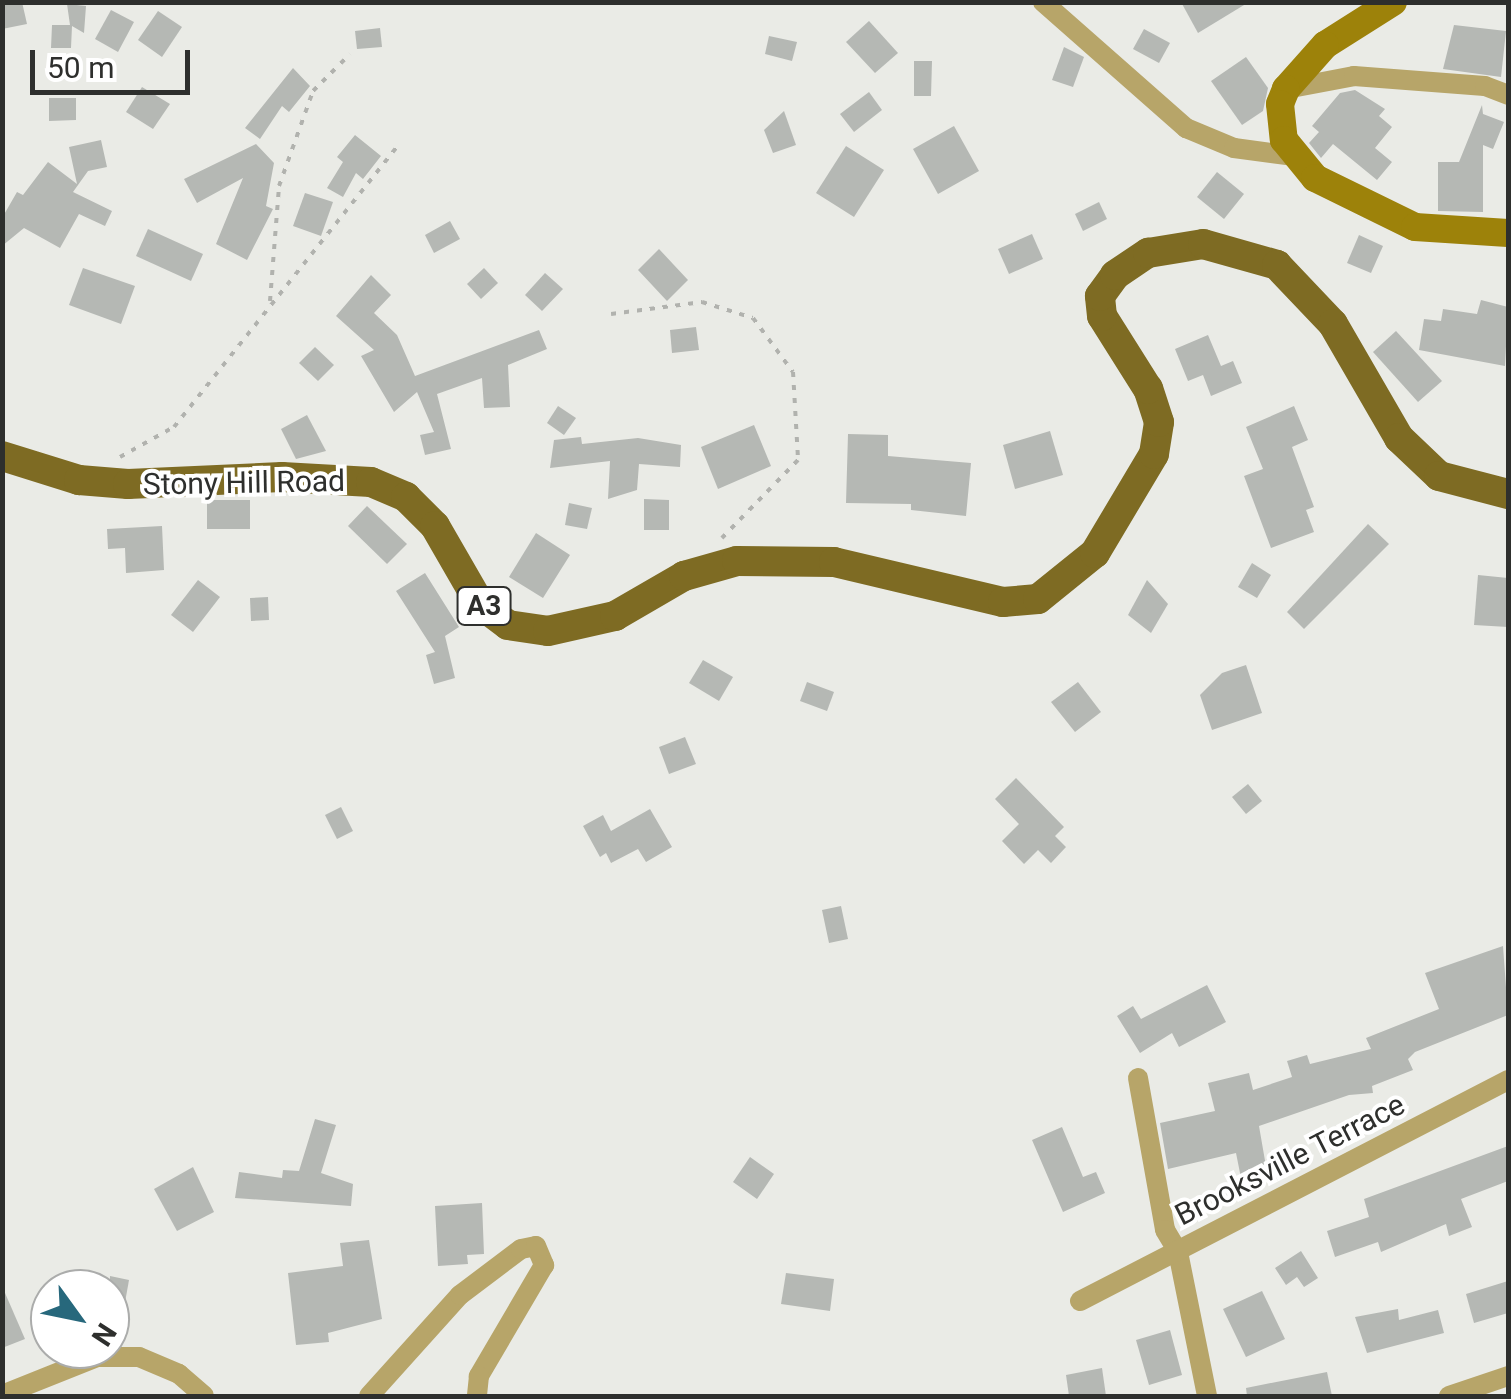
<!DOCTYPE html>
<style>
body{margin:0}
#map{position:relative;width:1511px;height:1399px;overflow:hidden;background:#eaebe6;font-family:Roboto,sans-serif}
div>[style]{position:absolute}
[style*='--x']{left:calc(var(--x)*1px);top:calc(var(--y)*1px);width:calc(var(--w)*1px);rotate:calc(var(--a)*1deg)}
.building>*{inset:0;background:#b5b8b4}
.path>*{height:4px;margin-top:-2px;transform-origin:0;background:repeating-linear-gradient(90deg,#b1b2ae 0 5px,transparent 0 13px)}
.street>*{height:20px;margin:-10px;padding:0 10px;transform-origin:10px;border-radius:10px;background:#b7a569}
.secondary>*{height:28px;margin:-14px;padding:0 14px;transform-origin:14px;border-radius:14px;background:#9d820a}
.primary>*{height:30px;margin:-15px;padding:0 15px;transform-origin:15px;border-radius:15px;background:#7e6b23}
span{translate:-50% -50%;white-space:nowrap;text-align:center;line-height:1.15;-webkit-text-stroke:8px #fff;paint-order:stroke}
.shield-label span{padding:2px 8px;background:#fff;border:2px solid;border-radius:8px;-webkit-text-stroke-width:0}
.shield-label{font-size:28px;color:#2e2f2d;font-weight:700}
.street-label{font-size:30px;color:#2e2f2d}
.frame{position:absolute;inset:0;border:5px solid #2e2f2d;pointer-events:none}
.north{position:absolute;left:30px;top:1269px;width:100px;height:100px;box-sizing:border-box;background:#fff;border:2px solid #abacab;border-radius:50%;rotate:123deg;font-size:28px;font-weight:700;line-height:40px;text-align:center;color:#2e2f2d}
.north::after{content:'';display:block;margin:auto;width:35px;height:45px;background:#27687c;clip-path:polygon(50% 0,100% 100%,50% 72%,0 100%)}
.scale{position:absolute;left:30px;top:50px;width:160px;height:45px;box-sizing:border-box;border:5px solid #2e2f2d;border-top:0;padding-left:12px;font-size:30px;line-height:35px;white-space:nowrap;color:#2e2f2d;-webkit-text-stroke:8px #fff;paint-order:stroke}
</style>
<div id="map">
<div class="building">
<div style="clip-path:polygon(2px 2px,22px 2px,27px 24px,2px 29px)"></div>
<div style="clip-path:polygon(1181px 2px,1249px 2px,1198px 33px)"></div>
<div style="clip-path:polygon(67px 4px,86px 6px,84px 33px,72px 26px,71px 48px,51px 48px,52px 25px,70px 25px)"></div>
<div style="clip-path:polygon(111px 10px,134px 22px,118px 52px,95px 39px)"></div>
<div style="clip-path:polygon(158px 11px,182px 27px,162px 57px,138px 40px)"></div>
<div style="clip-path:polygon(869px 21px,898px 53px,875px 73px,846px 42px)"></div>
<div style="clip-path:polygon(1454px 25px,1506px 31px,1501px 77px,1443px 69px)"></div>
<div style="clip-path:polygon(380px 28px,382px 47px,357px 49px,355px 31px)"></div>
<div style="clip-path:polygon(1144px 29px,1170px 43px,1159px 63px,1133px 49px)"></div>
<div style="clip-path:polygon(769px 36px,797px 42px,792px 61px,765px 54px)"></div>
<div style="clip-path:polygon(1064px 47px,1084px 57px,1073px 87px,1052px 80px)"></div>
<div style="clip-path:polygon(1246px 57px,1268px 88px,1263px 111px,1242px 125px,1211px 81px)"></div>
<div style="clip-path:polygon(914px 61px,932px 61px,931px 96px,914px 96px)"></div>
<div style="clip-path:polygon(293px 68px,310px 86px,289px 112px,282px 106px,260px 139px,245px 128px)"></div>
<div style="clip-path:polygon(142px 87px,170px 104px,153px 129px,126px 112px)"></div>
<div style="clip-path:polygon(1355px 90px,1385px 109px,1379px 116px,1392px 127px,1375px 148px,1392px 162px,1377px 180px,1333px 144px,1321px 158px,1309px 143px,1319px 132px,1312px 126px,1340px 93px)"></div>
<div style="clip-path:polygon(869px 92px,882px 110px,854px 132px,840px 114px)"></div>
<div style="clip-path:polygon(49px 98px,76px 98px,76px 120px,49px 121px)"></div>
<div style="clip-path:polygon(1482px 105px,1483px 114px,1504px 122px,1493px 149px,1483px 145px,1483px 212px,1438px 211px,1438px 162px,1459px 162px)"></div>
<div style="clip-path:polygon(784px 111px,796px 145px,773px 153px,764px 130px)"></div>
<div style="clip-path:polygon(954px 126px,979px 171px,938px 194px,913px 149px)"></div>
<div style="clip-path:polygon(355px 135px,381px 156px,363px 179px,356px 173px,343px 197px,327px 188px,343px 162px,337px 157px)"></div>
<div style="clip-path:polygon(101px 140px,107px 167px,88px 171px,73px 192px,112px 211px,105px 226px,79px 214px,60px 248px,24px 228px,2px 246px,2px 218px,17px 192px,23px 195px,48px 162px,77px 184px,69px 147px)"></div>
<div style="clip-path:polygon(256px 144px,274px 163px,266px 206px,273px 209px,247px 260px,216px 244px,243px 178px,197px 203px,184px 179px)"></div>
<div style="clip-path:polygon(846px 146px,884px 170px,854px 217px,816px 193px)"></div>
<div style="clip-path:polygon(1217px 172px,1244px 194px,1224px 219px,1197px 197px)"></div>
<div style="clip-path:polygon(305px 193px,333px 202px,321px 236px,293px 226px)"></div>
<div style="clip-path:polygon(1099px 202px,1107px 219px,1083px 231px,1075px 214px)"></div>
<div style="clip-path:polygon(450px 221px,460px 239px,434px 253px,425px 235px)"></div>
<div style="clip-path:polygon(148px 229px,203px 254px,191px 281px,136px 256px)"></div>
<div style="clip-path:polygon(1032px 234px,1043px 259px,1009px 274px,998px 249px)"></div>
<div style="clip-path:polygon(1359px 235px,1383px 246px,1371px 273px,1347px 263px)"></div>
<div style="clip-path:polygon(659px 249px,688px 280px,667px 301px,638px 270px)"></div>
<div style="clip-path:polygon(83px 268px,135px 286px,121px 324px,69px 305px)"></div>
<div style="clip-path:polygon(484px 268px,498px 283px,481px 299px,467px 284px)"></div>
<div style="clip-path:polygon(545px 273px,563px 289px,542px 311px,525px 295px)"></div>
<div style="clip-path:polygon(371px 275px,391px 295px,374px 313px,397px 335px,415px 376px,539px 330px,547px 349px,508px 365px,510px 407px,484px 408px,482px 378px,437px 394px,451px 449px,425px 455px,420px 435px,434px 432px,417px 392px,394px 412px,361px 356px,374px 350px,336px 316px)"></div>
<div style="clip-path:polygon(1481px 300px,1508px 307px,1505px 366px,1419px 350px,1424px 319px,1441px 321px,1443px 309px,1477px 314px)"></div>
<div style="clip-path:polygon(696px 327px,699px 350px,672px 353px,670px 330px)"></div>
<div style="clip-path:polygon(1396px 331px,1442px 381px,1418px 402px,1373px 352px)"></div>
<div style="clip-path:polygon(1208px 335px,1221px 366px,1233px 361px,1242px 383px,1211px 396px,1203px 375px,1188px 381px,1175px 349px)"></div>
<div style="clip-path:polygon(315px 347px,334px 365px,318px 381px,299px 363px)"></div>
<div style="clip-path:polygon(558px 406px,576px 418px,564px 435px,547px 423px)"></div>
<div style="clip-path:polygon(1294px 406px,1308px 440px,1292px 447px,1314px 507px,1306px 510px,1314px 532px,1271px 548px,1244px 476px,1263px 469px,1246px 427px)"></div>
<div style="clip-path:polygon(307px 415px,326px 451px,296px 459px,281px 429px)"></div>
<div style="clip-path:polygon(754px 425px,771px 466px,718px 489px,701px 447px)"></div>
<div style="clip-path:polygon(1050px 431px,1063px 475px,1015px 489px,1003px 445px)"></div>
<div style="clip-path:polygon(848px 434px,888px 435px,888px 456px,971px 463px,966px 516px,911px 510px,911px 504px,846px 503px)"></div>
<div style="clip-path:polygon(581px 437px,582px 444px,638px 438px,681px 445px,680px 467px,639px 464px,637px 490px,608px 499px,610px 461px,550px 468px,554px 440px)"></div>
<div style="clip-path:polygon(644px 499px,669px 500px,669px 530px,644px 530px)"></div>
<div style="clip-path:polygon(207px 500px,250px 500px,250px 529px,207px 529px)"></div>
<div style="clip-path:polygon(569px 503px,592px 508px,587px 529px,565px 525px)"></div>
<div style="clip-path:polygon(367px 506px,407px 544px,387px 564px,348px 526px)"></div>
<div style="clip-path:polygon(1368px 524px,1389px 544px,1304px 629px,1287px 612px)"></div>
<div style="clip-path:polygon(162px 526px,164px 570px,126px 573px,125px 548px,108px 549px,107px 529px)"></div>
<div style="clip-path:polygon(536px 533px,570px 555px,543px 598px,509px 577px)"></div>
<div style="clip-path:polygon(1252px 563px,1271px 575px,1257px 598px,1238px 587px)"></div>
<div style="clip-path:polygon(425px 573px,459px 627px,445px 636px,455px 678px,434px 684px,426px 655px,435px 652px,396px 591px)"></div>
<div style="clip-path:polygon(1478px 575px,1508px 578px,1508px 627px,1474px 625px)"></div>
<div style="clip-path:polygon(198px 580px,220px 597px,193px 632px,171px 615px)"></div>
<div style="clip-path:polygon(1147px 580px,1168px 604px,1151px 633px,1128px 615px)"></div>
<div style="clip-path:polygon(268px 597px,269px 620px,251px 621px,250px 598px)"></div>
<div style="clip-path:polygon(703px 660px,733px 677px,719px 701px,689px 683px)"></div>
<div style="clip-path:polygon(1246px 665px,1262px 713px,1212px 730px,1200px 695px,1222px 673px)"></div>
<div style="clip-path:polygon(807px 682px,834px 692px,827px 711px,800px 701px)"></div>
<div style="clip-path:polygon(1078px 682px,1101px 712px,1075px 732px,1051px 702px)"></div>
<div style="clip-path:polygon(685px 737px,696px 764px,669px 774px,659px 747px)"></div>
<div style="clip-path:polygon(1016px 778px,1064px 827px,1055px 836px,1066px 847px,1051px 863px,1038px 850px,1024px 864px,1002px 841px,1019px 824px,995px 799px)"></div>
<div style="clip-path:polygon(1248px 784px,1262px 801px,1246px 814px,1232px 797px)"></div>
<div style="clip-path:polygon(341px 807px,353px 831px,337px 839px,325px 815px)"></div>
<div style="clip-path:polygon(650px 809px,672px 847px,646px 862px,638px 849px,611px 863px,606px 853px,600px 857px,583px 826px,603px 815px,611px 831px)"></div>
<div style="clip-path:polygon(841px 906px,848px 939px,829px 943px,822px 910px)"></div>
<div style="clip-path:polygon(1503px 946px,1508px 1015px,1415px 1052px,1408px 1059px,1413px 1070px,1372px 1086px,1373px 1093px,1349px 1095px,1259px 1126px,1268px 1178px,1242px 1183px,1236px 1153px,1168px 1169px,1160px 1123px,1215px 1111px,1208px 1083px,1249px 1073px,1253px 1090px,1292px 1077px,1287px 1061px,1307px 1055px,1310px 1064px,1371px 1049px,1366px 1038px,1439px 1009px,1425px 973px)"></div>
<div style="clip-path:polygon(1207px 985px,1226px 1022px,1179px 1047px,1172px 1033px,1140px 1053px,1117px 1016px,1133px 1006px,1141px 1019px)"></div>
<div style="clip-path:polygon(315px 1119px,336px 1125px,321px 1173px,353px 1184px,351px 1206px,235px 1198px,239px 1172px,282px 1178px,283px 1170px,299px 1171px)"></div>
<div style="clip-path:polygon(1062px 1127px,1083px 1177px,1096px 1172px,1105px 1193px,1063px 1212px,1032px 1140px)"></div>
<div style="clip-path:polygon(1508px 1146px,1508px 1181px,1461px 1199px,1472px 1227px,1449px 1236px,1446px 1224px,1381px 1252px,1378px 1242px,1335px 1257px,1327px 1231px,1369px 1217px,1364px 1199px)"></div>
<div style="clip-path:polygon(750px 1157px,774px 1174px,757px 1199px,733px 1182px)"></div>
<div style="clip-path:polygon(193px 1167px,214px 1212px,177px 1231px,154px 1189px)"></div>
<div style="clip-path:polygon(482px 1203px,484px 1254px,467px 1255px,468px 1264px,438px 1266px,435px 1206px)"></div>
<div style="clip-path:polygon(369px 1240px,382px 1319px,328px 1333px,329px 1342px,296px 1345px,288px 1273px,343px 1266px,340px 1243px)"></div>
<div style="clip-path:polygon(1301px 1251px,1318px 1278px,1304px 1287px,1297px 1277px,1286px 1285px,1275px 1268px)"></div>
<div style="clip-path:polygon(786px 1273px,834px 1279px,830px 1311px,781px 1304px)"></div>
<div style="clip-path:polygon(110px 1276px,129px 1280px,119px 1336px,110px 1335px)"></div>
<div style="clip-path:polygon(1508px 1281px,1508px 1313px,1474px 1323px,1466px 1294px)"></div>
<div style="clip-path:polygon(2px 1286px,25px 1339px,2px 1348px)"></div>
<div style="clip-path:polygon(1262px 1291px,1285px 1339px,1246px 1357px,1223px 1309px)"></div>
<div style="clip-path:polygon(1398px 1309px,1399px 1320px,1438px 1310px,1444px 1333px,1367px 1353px,1355px 1317px)"></div>
<div style="clip-path:polygon(1170px 1330px,1182px 1375px,1149px 1385px,1136px 1340px)"></div>
<div style="clip-path:polygon(1102px 1368px,1106px 1396px,1069px 1396px,1066px 1375px)"></div>
<div style="clip-path:polygon(1327px 1372px,1332px 1396px,1247px 1396px,1246px 1388px)"></div>
</div>
<div class="path">
<div style="--x:270;--y:301;--w:115;--a:-85.5"></div>
<div style="--x:279;--y:186;--w:101;--a:-70.3"></div>
<div style="--x:313;--y:91;--w:52;--a:-45"></div>
<div style="--x:611;--y:314;--w:92;--a:-7.5"></div>
<div style="--x:702;--y:302;--w:53;--a:17.4"></div>
<div style="--x:753;--y:318;--w:67;--a:53.5"></div>
<div style="--x:793;--y:372;--w:88;--a:86.7"></div>
<div style="--x:798;--y:460;--w:109;--a:134.3"></div>
<div style="--x:120;--y:457;--w:62;--a:-29.1"></div>
<div style="--x:174;--y:427;--w:363;--a:-51.5"></div>
</div>
<div class="street">
<div style="--x:1043;--y:2;--w:191;--a:41.4"></div>
<div style="--x:1186;--y:128;--w:52;--a:22.6"></div>
<div style="--x:1234;--y:148;--w:61;--a:7.6"></div>
<div style="--x:1286;--y:89;--w:69;--a:-10.8"></div>
<div style="--x:1354;--y:76;--w:131;--a:4.4"></div>
<div style="--x:1485;--y:86;--w:25;--a:21"></div>
<div style="--x:1138;--y:1078;--w:154;--a:79.9"></div>
<div style="--x:1165;--y:1230;--w:26;--a:59"></div>
<div style="--x:1178;--y:1252;--w:147;--a:78.6"></div>
<div style="--x:1080;--y:1301;--w:482;--a:-27.3"></div>
<div style="--x:2;--y:1395;--w:102;--a:-21.8"></div>
<div style="--x:97;--y:1357;--w:42;--a:0"></div>
<div style="--x:139;--y:1357;--w:43;--a:23"></div>
<div style="--x:179;--y:1374;--w:33;--a:41"></div>
<div style="--x:369;--y:1396;--w:136;--a:-48"></div>
<div style="--x:460;--y:1295;--w:76;--a:-37"></div>
<div style="--x:521;--y:1249;--w:15;--a:-11"></div>
<div style="--x:536;--y:1246;--w:21;--a:67"></div>
<div style="--x:544;--y:1265;--w:129;--a:120.4"></div>
<div style="--x:479;--y:1376;--w:20;--a:96"></div>
<div style="--x:1449;--y:1396;--w:62;--a:-18.7"></div>
</div>
<div class="secondary">
<div style="--x:1393;--y:2;--w:80;--a:147.7"></div>
<div style="--x:1325;--y:45;--w:59;--a:131.6"></div>
<div style="--x:1286;--y:89;--w:16;--a:112"></div>
<div style="--x:1280;--y:104;--w:36;--a:84"></div>
<div style="--x:1284;--y:140;--w:49;--a:50.8"></div>
<div style="--x:1315;--y:178;--w:111;--a:26.1"></div>
<div style="--x:1415;--y:227;--w:93;--a:3.7"></div>
</div>
<div class="primary">
<div style="--x:2;--y:456;--w:81;--a:17.3"></div>
<div style="--x:79;--y:480;--w:49;--a:4.7"></div>
<div style="--x:128;--y:484;--w:154;--a:-2.6"></div>
<div style="--x:282;--y:477;--w:89;--a:3.2"></div>
<div style="--x:371;--y:482;--w:38;--a:23"></div>
<div style="--x:406;--y:497;--w:41;--a:45"></div>
<div style="--x:435;--y:526;--w:90;--a:60"></div>
<div style="--x:480;--y:604;--w:35;--a:37"></div>
<div style="--x:508;--y:625;--w:40;--a:8.5"></div>
<div style="--x:548;--y:631;--w:69;--a:-12.6"></div>
<div style="--x:615;--y:616;--w:80;--a:-30.1"></div>
<div style="--x:684;--y:576;--w:55;--a:-15.8"></div>
<div style="--x:737;--y:561;--w:97;--a:0.6"></div>
<div style="--x:834;--y:562;--w:174;--a:13.3"></div>
<div style="--x:1003;--y:602;--w:35;--a:-5"></div>
<div style="--x:1038;--y:599;--w:73;--a:-38.9"></div>
<div style="--x:1095;--y:553;--w:115;--a:-59.2"></div>
<div style="--x:1154;--y:454;--w:32;--a:-81"></div>
<div style="--x:1159;--y:422;--w:35;--a:-108"></div>
<div style="--x:1148;--y:389;--w:86;--a:-122.2"></div>
<div style="--x:1102;--y:316;--w:20;--a:-96"></div>
<div style="--x:1100;--y:296;--w:26;--a:-54"></div>
<div style="--x:1115;--y:275;--w:40;--a:-34"></div>
<div style="--x:1148;--y:253;--w:56;--a:-9.3"></div>
<div style="--x:1203;--y:244;--w:77;--a:15.8"></div>
<div style="--x:1277;--y:265;--w:81;--a:46.5"></div>
<div style="--x:1333;--y:324;--w:132;--a:59.9"></div>
<div style="--x:1399;--y:438;--w:55;--a:43.5"></div>
<div style="--x:1439;--y:476;--w:71;--a:14.6"></div>
</div>
<div class="shield-label">
<span style="left:484px;top:606px">A3</span>
</div>
<div class="street-label">
<span style="left:244px;top:483px;rotate:-1deg">Stony Hill Road</span>
<span style="left:1290px;top:1160px;rotate:-27deg">Brooksville Terrace</span>
</div>
<div class="frame"></div>
<div class="north">N</div>
<div class="scale">50 m</div>
</div>
